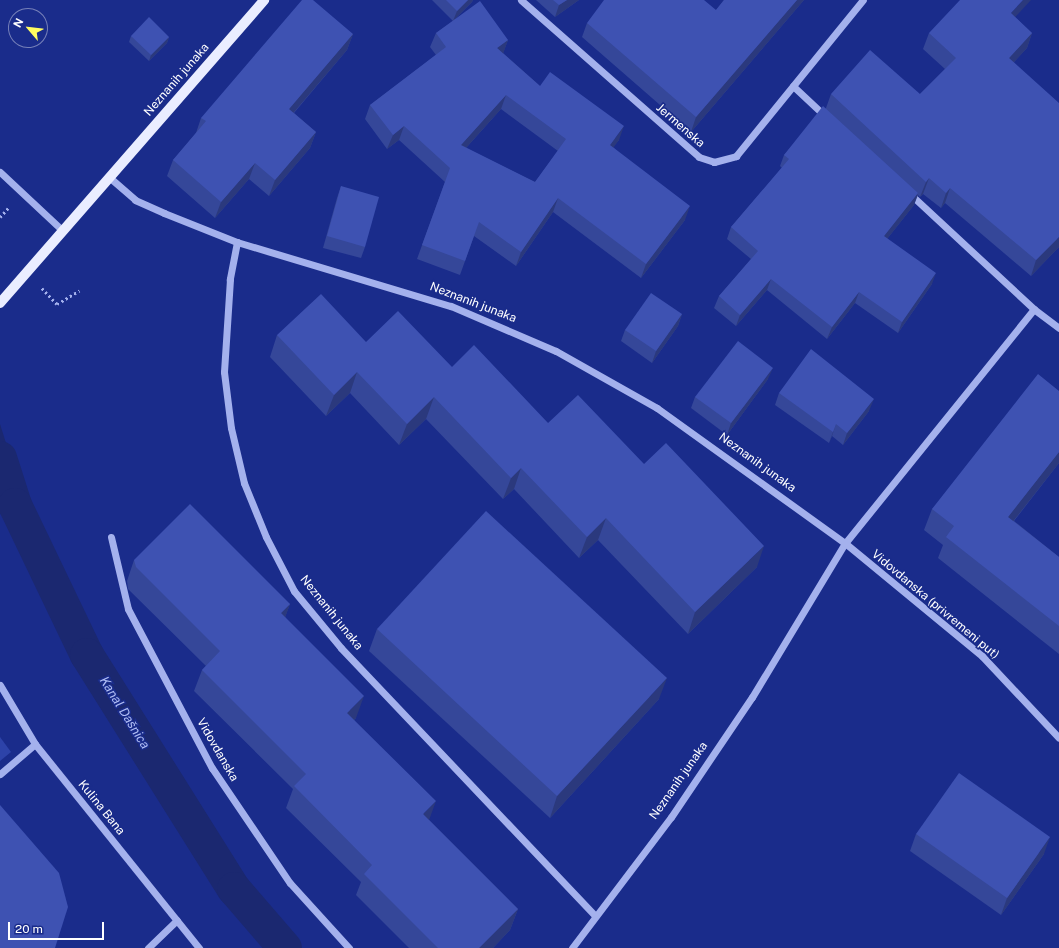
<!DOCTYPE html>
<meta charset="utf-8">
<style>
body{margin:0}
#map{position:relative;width:1059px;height:948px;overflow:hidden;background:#1a2c8b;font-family:"Public Sans",sans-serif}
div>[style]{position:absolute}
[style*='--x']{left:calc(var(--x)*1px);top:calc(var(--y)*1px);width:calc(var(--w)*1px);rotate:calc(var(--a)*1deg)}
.green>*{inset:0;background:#2d43a9}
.water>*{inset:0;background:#1b2870}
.canal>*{height:34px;margin:-17px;padding:0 17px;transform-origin:17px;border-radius:17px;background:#1b2870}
.path>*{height:2.5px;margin-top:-1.25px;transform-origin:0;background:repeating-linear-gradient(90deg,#a4b1ed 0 2px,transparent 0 5px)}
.minor>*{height:7px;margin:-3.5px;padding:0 3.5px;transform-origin:3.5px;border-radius:3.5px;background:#a4b1ed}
.major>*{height:10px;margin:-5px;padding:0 5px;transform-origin:5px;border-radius:5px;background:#eaedff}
.wall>*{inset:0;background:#354799}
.shaded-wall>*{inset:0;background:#2b397d}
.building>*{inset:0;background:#3e52b2}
span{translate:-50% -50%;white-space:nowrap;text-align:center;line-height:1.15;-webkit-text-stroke:3px #1a2c8b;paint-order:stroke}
.street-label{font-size:12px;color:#fff}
.water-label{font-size:13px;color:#b0bdf4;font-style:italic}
.north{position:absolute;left:8px;top:8px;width:40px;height:40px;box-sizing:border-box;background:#1a2c8b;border:1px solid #7680b9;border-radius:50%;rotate:298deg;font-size:11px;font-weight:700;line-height:16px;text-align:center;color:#fff}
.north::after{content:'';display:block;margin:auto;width:14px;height:18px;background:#fffc60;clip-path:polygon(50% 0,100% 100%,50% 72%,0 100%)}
.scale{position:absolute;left:8px;top:922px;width:96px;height:18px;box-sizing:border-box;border:2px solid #fff;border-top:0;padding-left:5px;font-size:12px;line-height:14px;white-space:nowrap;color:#fff;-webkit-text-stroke:3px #1a2c8b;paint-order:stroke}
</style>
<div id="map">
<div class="green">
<div style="clip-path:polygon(0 737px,11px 752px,0 761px)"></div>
</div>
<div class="water">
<div style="clip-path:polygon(0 424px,16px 475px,0 481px)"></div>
</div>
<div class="canal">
<div style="--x:0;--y:458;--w:49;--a:72.3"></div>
<div style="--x:15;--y:505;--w:166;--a:64.4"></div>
<div style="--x:87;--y:655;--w:276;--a:57.9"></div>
<div style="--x:234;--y:889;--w:78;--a:49.2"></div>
</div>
<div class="path">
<div style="--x:0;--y:217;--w:12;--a:-48"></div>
<div style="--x:42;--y:288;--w:22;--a:47"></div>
<div style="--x:57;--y:304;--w:26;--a:-31"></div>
</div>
<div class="minor">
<div style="--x:521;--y:0;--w:237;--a:41.4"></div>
<div style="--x:699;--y:157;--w:16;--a:18"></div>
<div style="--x:714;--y:162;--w:23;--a:-15"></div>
<div style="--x:736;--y:156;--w:201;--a:-50.9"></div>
<div style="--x:793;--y:86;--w:45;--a:43.2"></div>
<div style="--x:0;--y:172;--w:86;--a:43.1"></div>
<div style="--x:109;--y:177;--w:35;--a:41"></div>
<div style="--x:135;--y:200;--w:32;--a:24"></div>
<div style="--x:164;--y:213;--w:79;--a:21.7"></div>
<div style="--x:237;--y:242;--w:223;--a:16.7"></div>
<div style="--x:451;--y:306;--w:114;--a:23.2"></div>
<div style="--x:556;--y:351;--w:116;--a:29.4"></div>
<div style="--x:657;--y:408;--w:231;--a:35.7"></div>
<div style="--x:845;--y:543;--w:180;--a:121.1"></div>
<div style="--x:752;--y:697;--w:145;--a:124"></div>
<div style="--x:671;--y:817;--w:164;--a:127.1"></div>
<div style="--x:909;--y:193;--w:171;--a:42.9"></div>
<div style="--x:237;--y:242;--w:38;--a:101"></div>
<div style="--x:230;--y:279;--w:93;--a:93.7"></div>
<div style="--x:224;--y:372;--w:56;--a:82.9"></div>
<div style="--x:231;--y:428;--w:57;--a:76.7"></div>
<div style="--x:244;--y:483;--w:58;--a:67.8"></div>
<div style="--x:266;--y:537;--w:61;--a:62.6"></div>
<div style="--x:294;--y:591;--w:74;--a:50.5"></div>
<div style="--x:341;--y:648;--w:369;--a:46.5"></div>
<div style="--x:1059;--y:328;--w:31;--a:-143"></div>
<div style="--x:1034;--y:309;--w:301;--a:128.9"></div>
<div style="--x:845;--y:543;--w:178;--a:39.5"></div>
<div style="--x:982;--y:656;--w:112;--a:46.8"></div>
<div style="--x:111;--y:537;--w:74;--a:76.7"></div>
<div style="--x:128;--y:609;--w:180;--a:62.2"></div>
<div style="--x:212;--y:768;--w:139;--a:55.9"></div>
<div style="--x:290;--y:883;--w:88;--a:47.8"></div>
<div style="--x:0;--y:685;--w:69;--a:59.3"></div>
<div style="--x:35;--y:744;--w:262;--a:51.2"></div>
<div style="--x:0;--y:774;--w:46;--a:-40.6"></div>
<div style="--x:148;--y:948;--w:40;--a:-44"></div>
</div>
<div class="major">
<div style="--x:0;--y:303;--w:402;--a:-48.9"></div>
</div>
<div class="wall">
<div style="clip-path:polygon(evenodd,432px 0,473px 0,472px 2px,455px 19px,508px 40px,503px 53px,540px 86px,619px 140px,613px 147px,685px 220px,641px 278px,553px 212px,516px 266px,474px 236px,460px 275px,417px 259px,445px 182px,399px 140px,387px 149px,365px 119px,370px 105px,436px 55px,430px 47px,436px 33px,453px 21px,432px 0,501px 109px,558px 151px,535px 182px,466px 148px,501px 109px)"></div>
<div style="clip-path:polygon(536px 0,579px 0,555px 17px)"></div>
<div style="clip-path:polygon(724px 0,804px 0,691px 132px,582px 37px,587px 23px,716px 10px)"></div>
<div style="clip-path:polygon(1015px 17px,1032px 33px,1027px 48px,1014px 62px,1059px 247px,1031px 276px,945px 203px,941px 208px,923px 194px,920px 197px,918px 195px,914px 205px,887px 239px,932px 284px,898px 333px,855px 303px,827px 339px,767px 290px,736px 326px,714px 308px,719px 296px,751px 259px,727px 239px,731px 227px,782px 168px,780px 166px,784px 155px,826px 108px,831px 94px,920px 94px,945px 69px,923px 49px,929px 33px)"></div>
<div style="clip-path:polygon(353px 34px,347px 50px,294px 113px,316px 132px,310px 148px,269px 196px,249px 179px,215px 218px,167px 176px,173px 160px,196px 133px,201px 118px)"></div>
<div style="clip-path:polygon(131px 36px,169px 37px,167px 43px,149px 61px,129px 42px)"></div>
<div style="clip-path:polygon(341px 186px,365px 247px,361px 258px,323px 248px,337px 198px)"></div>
<div style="clip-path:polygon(682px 314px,678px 326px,652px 363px,621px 341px,625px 330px)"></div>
<div style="clip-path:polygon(277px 335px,366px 342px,452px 367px,548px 423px,644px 464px,757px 567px,688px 634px,598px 540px,579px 558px,514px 489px,503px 499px,426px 419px,399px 445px,350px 393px,326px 416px,270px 357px)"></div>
<div style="clip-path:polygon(768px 379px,727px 435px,691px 408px,695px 397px)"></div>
<div style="clip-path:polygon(1059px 391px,1059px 463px,1014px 521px,1059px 557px,1059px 654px,938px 558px,943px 545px,924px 530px,932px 509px)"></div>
<div style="clip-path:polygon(779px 393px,869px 411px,843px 445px,832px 436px,829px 443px,775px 405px)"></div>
<div style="clip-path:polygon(134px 560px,290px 604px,285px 617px,356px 718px,354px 720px,429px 820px,518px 909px,510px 930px,493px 948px,409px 948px,356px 895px,361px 882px,286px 808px,293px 789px,194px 691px,202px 670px,206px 666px,128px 589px,127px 581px)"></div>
<div style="clip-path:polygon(377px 629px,659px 699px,550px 818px,369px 651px)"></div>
<div style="clip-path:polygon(916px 834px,1044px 854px,1001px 915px,910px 851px)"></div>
</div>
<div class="shaded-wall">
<div style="clip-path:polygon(468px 0,473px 0,472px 2px,453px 21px,457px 11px)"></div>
<div style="clip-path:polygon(567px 0,579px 0,555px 17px,559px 5px)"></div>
<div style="clip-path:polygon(797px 0,804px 0,691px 132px,696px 117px)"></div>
<div style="clip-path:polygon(1023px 0,1031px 0,1005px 28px,1011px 13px)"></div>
<div style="clip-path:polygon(1032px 33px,1027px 48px,1003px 74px,1009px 58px)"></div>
<div style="clip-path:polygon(353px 34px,347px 50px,283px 125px,289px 109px)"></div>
<div style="clip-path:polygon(169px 37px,167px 43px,149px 61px,151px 55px)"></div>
<div style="clip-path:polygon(508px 40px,503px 54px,497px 48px)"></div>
<div style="clip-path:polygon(506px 95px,501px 109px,456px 159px,461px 145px)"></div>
<div style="clip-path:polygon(404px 126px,399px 140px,387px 149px,393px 135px)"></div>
<div style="clip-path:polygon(624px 126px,619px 140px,605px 159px,610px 145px)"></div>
<div style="clip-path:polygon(316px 132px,310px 148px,269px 196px,275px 180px)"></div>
<div style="clip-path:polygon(255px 163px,249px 179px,215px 218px,221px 202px)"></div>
<div style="clip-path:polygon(929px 178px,923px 194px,920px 197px,926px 182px)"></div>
<div style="clip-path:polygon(950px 188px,945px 203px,941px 208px,946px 193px)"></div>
<div style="clip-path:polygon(918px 193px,914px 205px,880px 248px,884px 236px)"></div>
<div style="clip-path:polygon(558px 198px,553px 212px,516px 266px,521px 252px)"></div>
<div style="clip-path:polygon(690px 206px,685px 220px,641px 278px,646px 264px)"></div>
<div style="clip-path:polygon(1059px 237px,1059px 247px,1031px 276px,1036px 260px)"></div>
<div style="clip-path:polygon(936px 273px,932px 284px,898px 333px,902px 322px)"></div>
<div style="clip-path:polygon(771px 279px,767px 290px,736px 326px,740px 315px)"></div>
<div style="clip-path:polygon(859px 292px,855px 303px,827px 339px,832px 327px)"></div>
<div style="clip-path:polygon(682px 314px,678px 326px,652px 363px,656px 351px)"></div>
<div style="clip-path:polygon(773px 368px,768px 379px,727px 435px,731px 423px)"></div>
<div style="clip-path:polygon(357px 372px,350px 393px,326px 416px,334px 395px)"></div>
<div style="clip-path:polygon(434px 397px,426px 419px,399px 445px,407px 424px)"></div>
<div style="clip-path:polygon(874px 399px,869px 411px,843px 445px,847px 433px)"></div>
<div style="clip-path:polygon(836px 424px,832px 436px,829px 443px,833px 432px)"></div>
<div style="clip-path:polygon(1059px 452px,1059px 463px,1000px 538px,1008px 517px)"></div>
<div style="clip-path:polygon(521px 468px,514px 489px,503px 499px,511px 478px)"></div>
<div style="clip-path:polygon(606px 518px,598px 540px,579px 558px,587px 537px)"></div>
<div style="clip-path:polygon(764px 546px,757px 567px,688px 634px,695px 612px)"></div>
<div style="clip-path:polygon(290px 604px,282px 626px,281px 613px)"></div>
<div style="clip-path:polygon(667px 678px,659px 699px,550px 818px,557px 796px)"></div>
<div style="clip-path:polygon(364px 696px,356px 718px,340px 734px,347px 713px)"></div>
<div style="clip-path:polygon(436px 801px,428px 823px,423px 814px)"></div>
<div style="clip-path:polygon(1050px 837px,1044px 854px,1001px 915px,1007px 898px)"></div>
<div style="clip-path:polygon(518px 909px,510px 930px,493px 948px,479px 948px)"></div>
</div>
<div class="building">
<div style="clip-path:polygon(302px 0,313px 0,353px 34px,289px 109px,316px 132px,275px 180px,255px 163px,221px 202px,173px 160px,206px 121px,201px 118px)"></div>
<div style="clip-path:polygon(446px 0,468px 0,457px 11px)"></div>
<div style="clip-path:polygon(553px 0,567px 0,559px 5px)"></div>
<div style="clip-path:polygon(604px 0,704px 0,716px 10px,724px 0,797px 0,696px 117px,587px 23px)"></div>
<div style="clip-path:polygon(960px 0,1023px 0,1011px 13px,1032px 33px,1009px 58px,1059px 103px,1059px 237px,1036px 260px,950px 188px,946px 193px,929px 178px,926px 182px,831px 94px,870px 50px,920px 94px,956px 58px,929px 33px)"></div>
<div style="clip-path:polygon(evenodd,480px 1px,508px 40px,497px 48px,540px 86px,550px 72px,624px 126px,610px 145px,690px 206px,646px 264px,558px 198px,521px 252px,479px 222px,465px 261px,422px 245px,450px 168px,404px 126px,393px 135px,370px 105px,446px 47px,436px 33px,480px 1px,506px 95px,566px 139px,535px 182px,461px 145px,506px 95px)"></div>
<div style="clip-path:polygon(149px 17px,169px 37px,151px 55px,131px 36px)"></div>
<div style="clip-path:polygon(823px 106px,918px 193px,884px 236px,936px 273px,902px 322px,859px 292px,832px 327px,771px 279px,740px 315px,719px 296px,758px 251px,731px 227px,789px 159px,784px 155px)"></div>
<div style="clip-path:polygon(341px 186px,379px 197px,365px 247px,327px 236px)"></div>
<div style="clip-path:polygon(651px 293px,682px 314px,656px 351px,625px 330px)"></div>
<div style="clip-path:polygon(321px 294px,366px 342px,398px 311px,452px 367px,474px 345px,548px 423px,578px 395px,644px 464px,666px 443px,764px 546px,695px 612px,606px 518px,587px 537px,521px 468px,511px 478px,434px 397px,407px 424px,357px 372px,334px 395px,277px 335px)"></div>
<div style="clip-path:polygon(738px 341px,773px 368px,731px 423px,695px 397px)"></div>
<div style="clip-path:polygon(811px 349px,874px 399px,847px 433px,836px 424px,833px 432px,779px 393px)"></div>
<div style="clip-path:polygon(1038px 374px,1059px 391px,1059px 452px,1008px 517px,1059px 557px,1059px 626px,946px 537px,954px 526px,932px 509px)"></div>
<div style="clip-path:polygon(190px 504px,290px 604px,281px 613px,364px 696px,347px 713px,436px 801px,423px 814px,518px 909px,479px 948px,438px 948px,364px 874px,372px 865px,294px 786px,306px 774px,202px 670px,220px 651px,136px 567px,134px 560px)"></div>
<div style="clip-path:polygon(486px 511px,667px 678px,557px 796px,377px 629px)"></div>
<div style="clip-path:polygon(959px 773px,1050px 837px,1007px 898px,916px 834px)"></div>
<div style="clip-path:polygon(0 805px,59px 873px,68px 907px,55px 948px,0 948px)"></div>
</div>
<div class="street-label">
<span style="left:177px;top:80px;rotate:-49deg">Neznanih junaka</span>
<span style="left:680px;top:126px;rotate:41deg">Jermenska</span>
<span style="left:473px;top:303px;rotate:21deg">Neznanih junaka</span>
<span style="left:757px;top:463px;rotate:36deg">Neznanih junaka</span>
<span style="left:935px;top:605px;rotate:40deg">Vidovdanska (privremeni put)</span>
<span style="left:331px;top:613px;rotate:51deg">Neznanih junaka</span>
<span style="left:217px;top:750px;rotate:60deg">Vidovdanska</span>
<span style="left:679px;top:781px;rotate:-55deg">Neznanih junaka</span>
<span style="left:101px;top:808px;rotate:51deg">Kulina Bana</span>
</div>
<div class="water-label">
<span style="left:124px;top:713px;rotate:58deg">Kanal Dašnica</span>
</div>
<div class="north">N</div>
<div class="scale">20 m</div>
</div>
